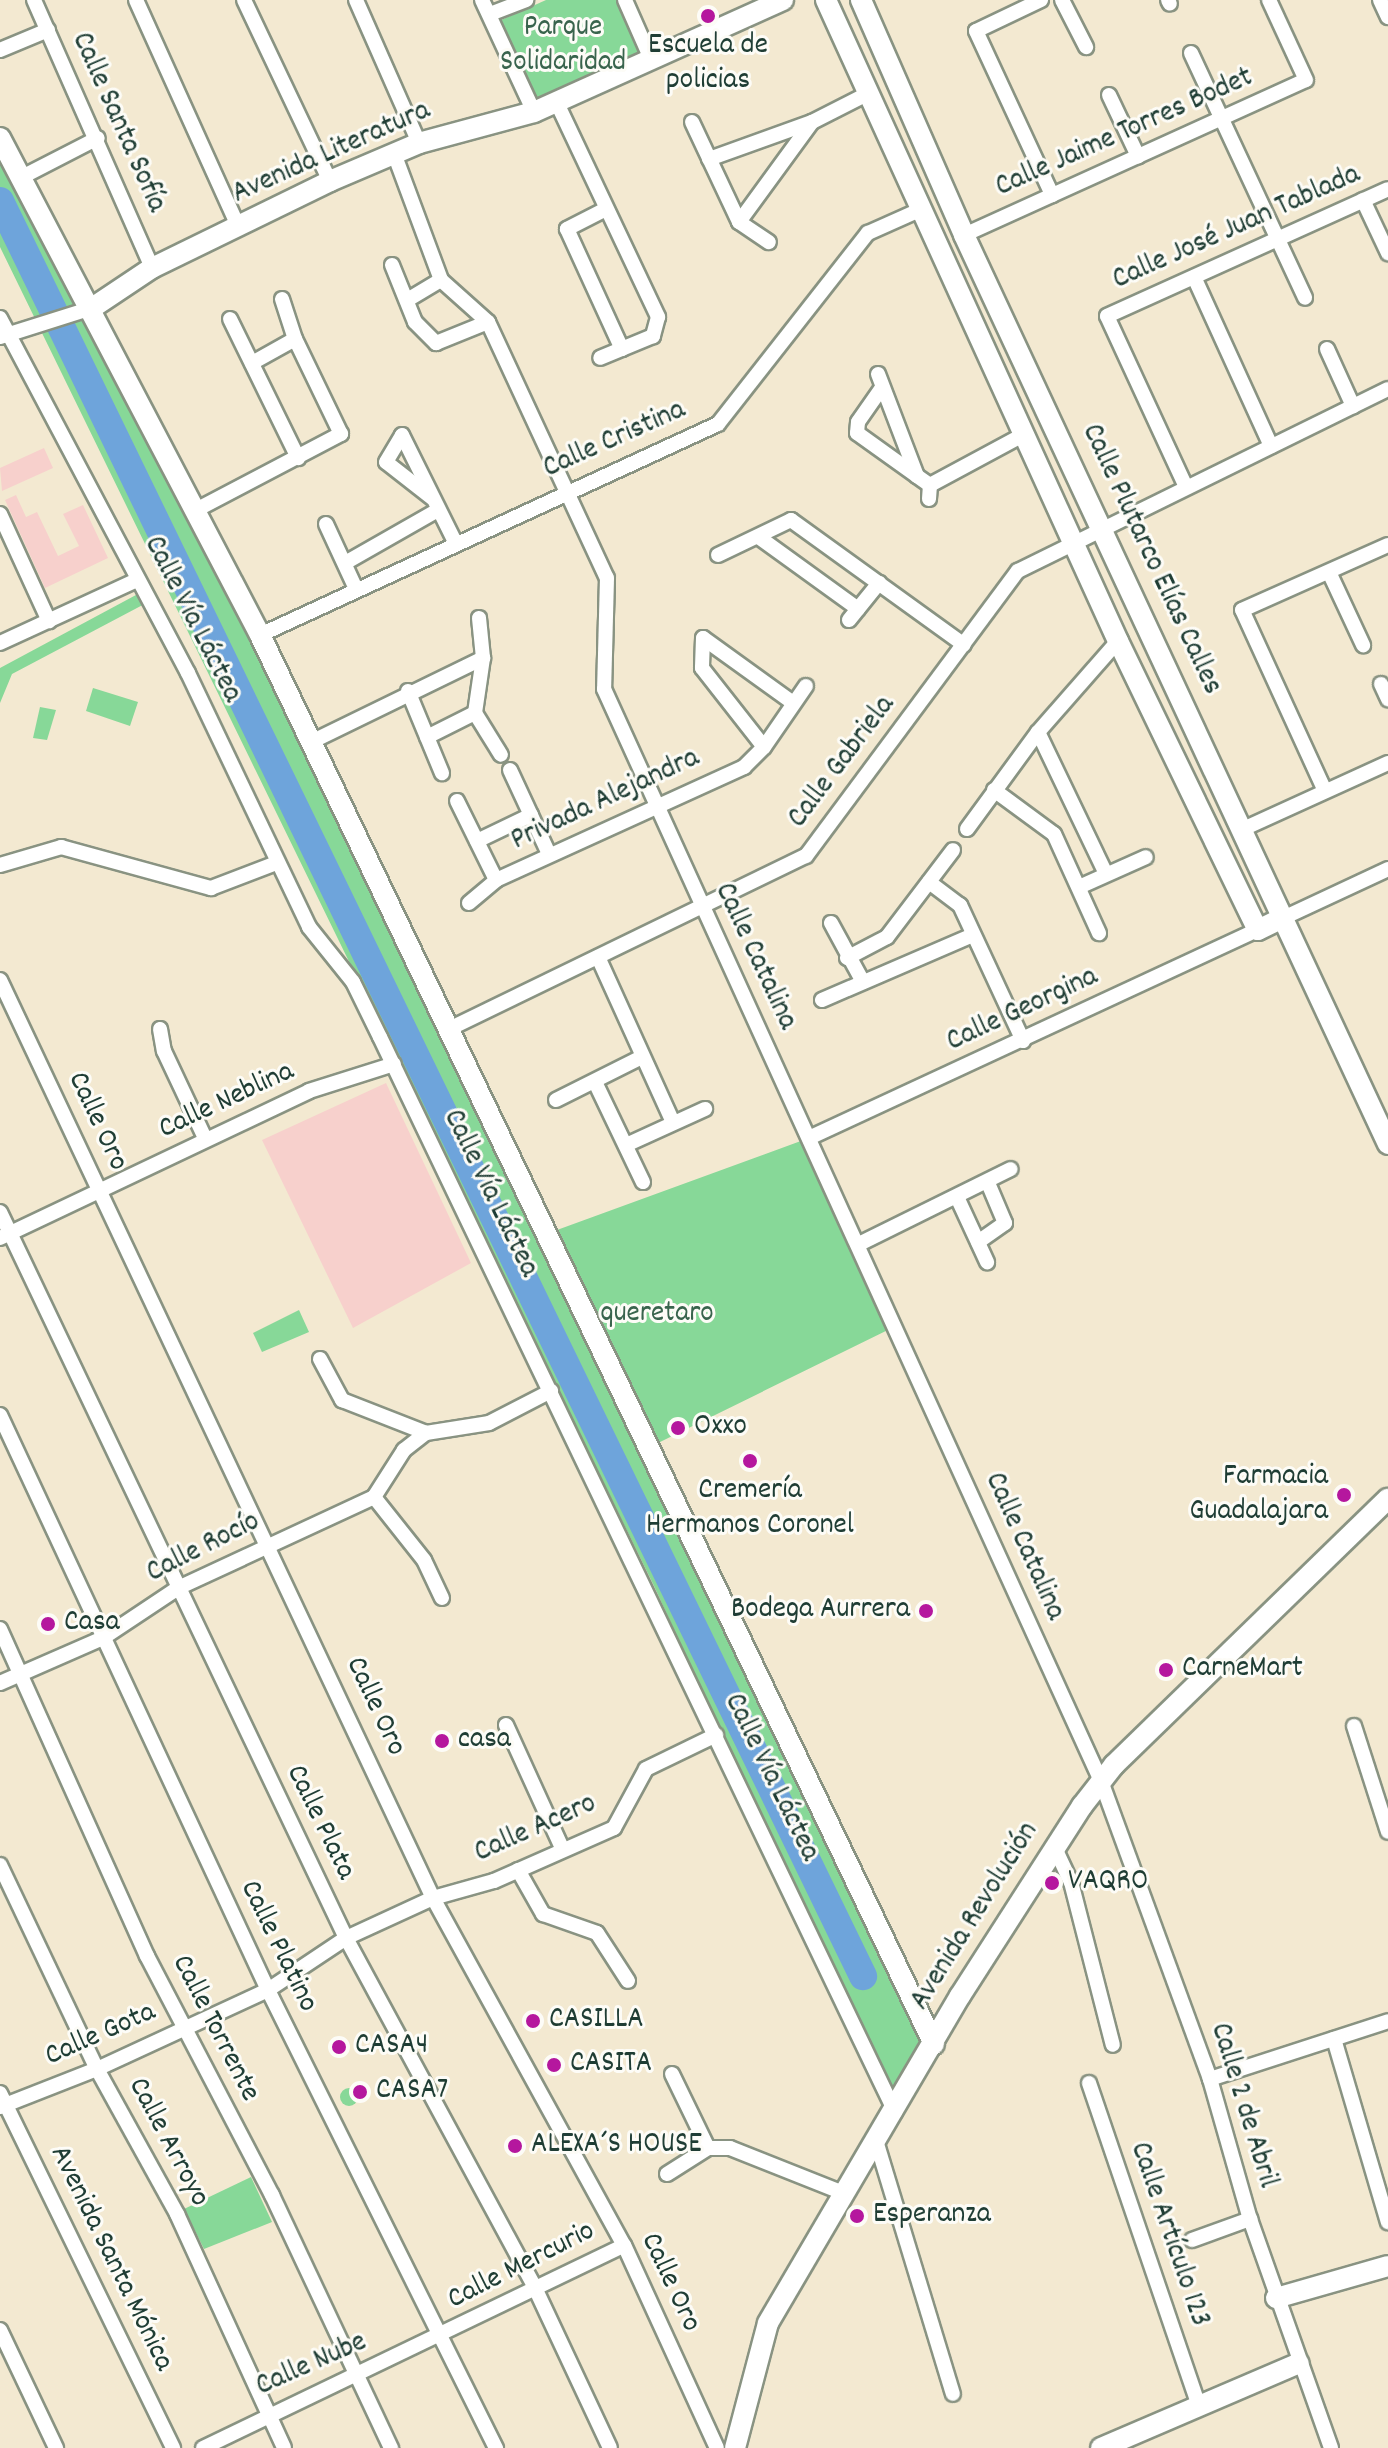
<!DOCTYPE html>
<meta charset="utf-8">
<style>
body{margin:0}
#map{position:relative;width:1388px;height:2448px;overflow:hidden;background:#f3e9d1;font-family:Dekko,sans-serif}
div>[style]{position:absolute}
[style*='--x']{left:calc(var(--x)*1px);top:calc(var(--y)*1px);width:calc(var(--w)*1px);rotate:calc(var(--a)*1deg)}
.built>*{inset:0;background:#f7d0cc}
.green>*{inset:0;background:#87d898}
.round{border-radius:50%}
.river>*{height:28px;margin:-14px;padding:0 14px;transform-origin:14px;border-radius:14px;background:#6ea4db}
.roads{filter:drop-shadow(2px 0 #899382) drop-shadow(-2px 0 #899382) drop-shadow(0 2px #899382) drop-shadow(0 -2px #899382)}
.street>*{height:14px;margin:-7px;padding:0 7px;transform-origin:7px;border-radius:7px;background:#fff}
.secondary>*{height:20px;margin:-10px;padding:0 10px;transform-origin:10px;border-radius:10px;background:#fff}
.dots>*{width:22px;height:22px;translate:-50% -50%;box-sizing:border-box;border:4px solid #fdfcf7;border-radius:50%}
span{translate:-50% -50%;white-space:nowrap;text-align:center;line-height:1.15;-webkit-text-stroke:6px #fdfcf7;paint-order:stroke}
.park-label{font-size:30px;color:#39644d}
.poi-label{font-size:30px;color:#1f3d34}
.left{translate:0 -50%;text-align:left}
.right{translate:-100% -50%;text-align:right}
.street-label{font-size:30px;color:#1f3d34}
</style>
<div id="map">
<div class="built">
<div style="clip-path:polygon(44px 448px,53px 468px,2px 491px,0 468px)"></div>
<div style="clip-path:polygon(16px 495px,26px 517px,37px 512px,58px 556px,79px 546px,63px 514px,83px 505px,108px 558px,45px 588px,5px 500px)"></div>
<div style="clip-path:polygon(386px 1083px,471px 1263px,353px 1328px,262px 1140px)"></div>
</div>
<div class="green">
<div style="clip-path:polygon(546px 0,624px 0,649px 58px,538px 106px,501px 20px)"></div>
<div style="clip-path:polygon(0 146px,388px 906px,546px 1234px,809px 1138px,896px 1326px,658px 1443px,934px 2044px,895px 2112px,654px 1586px,0 247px)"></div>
<div style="clip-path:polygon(149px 588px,154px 599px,12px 674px,0 703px,0 668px)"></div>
<div style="clip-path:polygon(93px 688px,138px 702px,130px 726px,86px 711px)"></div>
<div style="clip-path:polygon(40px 707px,56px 710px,47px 740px,33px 738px)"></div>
<div style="clip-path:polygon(299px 1310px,309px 1332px,262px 1352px,253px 1333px)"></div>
<div class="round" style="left:340px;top:2088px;width:18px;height:18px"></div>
<div style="clip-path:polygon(251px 2177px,272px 2222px,204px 2249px,184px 2209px)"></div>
</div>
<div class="river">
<div style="--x:0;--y:201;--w:1974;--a:64.07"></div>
</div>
<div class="roads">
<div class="street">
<div style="--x:34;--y:0;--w:293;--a:66.2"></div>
<div style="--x:136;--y:0;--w:250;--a:65.7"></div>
<div style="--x:244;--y:0;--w:200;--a:64.6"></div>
<div style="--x:356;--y:0;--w:156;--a:66.2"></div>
<div style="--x:482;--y:0;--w:123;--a:65.1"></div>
<div style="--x:625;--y:0;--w:64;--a:66.2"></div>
<div style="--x:1041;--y:0;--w:72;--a:154.5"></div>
<div style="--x:976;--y:31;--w:181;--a:65.1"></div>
<div style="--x:1062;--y:0;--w:53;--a:62.9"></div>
<div style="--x:1168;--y:0;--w:4;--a:63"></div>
<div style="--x:1380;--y:0;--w:19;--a:65"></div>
<div style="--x:490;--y:14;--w:39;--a:-21"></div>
<div style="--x:0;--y:50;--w:52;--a:-22.6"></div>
<div style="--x:1191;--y:53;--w:270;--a:65"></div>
<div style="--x:1109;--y:95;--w:68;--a:64.6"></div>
<div style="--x:556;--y:101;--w:239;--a:64.7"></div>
<div style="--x:658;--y:317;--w:20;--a:105"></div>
<div style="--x:653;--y:336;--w:57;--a:157.5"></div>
<div style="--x:692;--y:122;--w:110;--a:64.8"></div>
<div style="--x:739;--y:222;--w:36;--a:34"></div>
<div style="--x:395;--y:156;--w:132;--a:69.6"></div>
<div style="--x:441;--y:280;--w:63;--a:41.8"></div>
<div style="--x:488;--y:322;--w:282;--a:65.1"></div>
<div style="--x:607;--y:578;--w:111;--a:91.5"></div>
<div style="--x:604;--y:689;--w:1200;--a:65.53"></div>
<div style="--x:1101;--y:1781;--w:317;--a:69.9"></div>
<div style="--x:1210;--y:2079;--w:146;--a:74.1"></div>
<div style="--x:1250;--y:2219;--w:243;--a:70.5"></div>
<div style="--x:709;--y:159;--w:109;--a:-19.8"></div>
<div style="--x:812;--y:122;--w:64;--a:-27"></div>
<div style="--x:22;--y:177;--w:85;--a:-27.2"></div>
<div style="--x:1363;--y:200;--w:59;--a:64.7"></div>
<div style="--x:606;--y:209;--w:44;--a:152.9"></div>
<div style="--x:567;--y:229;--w:132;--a:65.4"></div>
<div style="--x:739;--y:222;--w:124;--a:-53.9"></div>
<div style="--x:964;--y:235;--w:375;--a:-24.4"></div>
<div style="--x:1306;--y:80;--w:88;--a:-114.8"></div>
<div style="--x:392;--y:265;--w:61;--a:68"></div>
<div style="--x:415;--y:322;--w:30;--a:45"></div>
<div style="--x:436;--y:343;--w:56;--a:-22"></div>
<div style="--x:1194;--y:277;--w:186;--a:65.5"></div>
<div style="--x:409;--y:299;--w:37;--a:-31"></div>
<div style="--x:0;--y:318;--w:402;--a:62.1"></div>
<div style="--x:188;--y:673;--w:281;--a:64.5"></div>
<div style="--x:309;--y:927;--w:70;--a:51.3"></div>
<div style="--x:353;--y:982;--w:61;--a:63.9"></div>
<div style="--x:380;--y:1037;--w:1192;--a:64.4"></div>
<div style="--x:230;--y:319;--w:155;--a:63.9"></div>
<div style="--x:0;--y:337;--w:96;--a:-17.5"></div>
<div style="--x:1327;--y:349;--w:63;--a:65.5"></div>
<div style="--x:252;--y:363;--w:49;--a:-29.2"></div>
<div style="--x:878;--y:374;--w:109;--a:69.1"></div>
<div style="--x:917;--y:476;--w:16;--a:35"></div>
<div style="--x:881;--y:389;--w:40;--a:124.9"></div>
<div style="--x:858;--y:422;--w:11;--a:95"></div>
<div style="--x:857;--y:433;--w:74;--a:35.6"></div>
<div style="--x:1186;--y:487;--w:188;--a:-114.8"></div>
<div style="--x:1107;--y:316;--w:308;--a:-24.3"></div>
<div style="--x:432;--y:498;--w:58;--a:-142"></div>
<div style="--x:386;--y:462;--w:31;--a:-59"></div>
<div style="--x:402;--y:435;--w:122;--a:63.6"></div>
<div style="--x:929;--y:499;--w:14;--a:-86"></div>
<div style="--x:930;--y:485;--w:106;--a:-28.3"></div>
<div style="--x:196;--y:510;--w:164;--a:-27.7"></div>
<div style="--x:341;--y:434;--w:106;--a:-115.8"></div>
<div style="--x:295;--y:339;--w:42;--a:-108"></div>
<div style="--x:0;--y:514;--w:118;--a:65.4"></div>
<div style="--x:326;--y:524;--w:72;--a:65.2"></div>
<div style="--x:760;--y:538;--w:121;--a:35.9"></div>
<div style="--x:718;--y:555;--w:81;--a:-25.6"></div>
<div style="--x:791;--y:520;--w:213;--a:35.8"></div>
<div style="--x:345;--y:563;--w:107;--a:-29.7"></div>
<div style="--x:1329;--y:572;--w:81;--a:65"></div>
<div style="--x:479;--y:618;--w:40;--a:84.3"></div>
<div style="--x:483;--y:658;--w:56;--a:98.3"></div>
<div style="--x:475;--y:713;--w:49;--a:58.2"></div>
<div style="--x:849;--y:620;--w:48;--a:-51"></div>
<div style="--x:260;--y:635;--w:504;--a:-24.74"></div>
<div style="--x:718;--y:424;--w:243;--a:-51.9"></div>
<div style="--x:868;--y:233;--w:59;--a:-24"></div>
<div style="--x:703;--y:638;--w:30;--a:92"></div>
<div style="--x:702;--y:668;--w:100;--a:51.9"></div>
<div style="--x:703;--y:638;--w:111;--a:35.8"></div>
<div style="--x:0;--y:643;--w:151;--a:-24.7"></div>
<div style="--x:1381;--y:684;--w:17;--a:65"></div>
<div style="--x:408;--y:691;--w:89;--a:67.5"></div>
<div style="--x:1038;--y:732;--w:157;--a:64.4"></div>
<div style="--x:427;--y:737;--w:54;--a:-26.6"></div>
<div style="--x:309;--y:743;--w:194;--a:-26"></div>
<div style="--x:510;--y:770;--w:93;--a:65.1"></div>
<div style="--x:994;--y:790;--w:74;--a:36.3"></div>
<div style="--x:1054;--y:834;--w:109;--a:65.6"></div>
<div style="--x:1325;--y:791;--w:199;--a:-114.6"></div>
<div style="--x:1242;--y:610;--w:160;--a:-24"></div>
<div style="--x:457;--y:801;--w:88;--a:63.7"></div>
<div style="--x:967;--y:829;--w:120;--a:-53.8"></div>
<div style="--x:1038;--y:732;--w:121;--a:-48.7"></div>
<div style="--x:1243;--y:829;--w:159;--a:-24.5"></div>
<div style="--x:477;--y:841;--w:60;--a:-25.7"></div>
<div style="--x:0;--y:865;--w:64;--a:-16.4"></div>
<div style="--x:61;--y:847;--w:156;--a:15.3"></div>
<div style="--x:211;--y:888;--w:70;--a:-21"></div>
<div style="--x:929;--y:882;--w:39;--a:37"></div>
<div style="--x:960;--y:905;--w:150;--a:65.1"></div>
<div style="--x:1079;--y:887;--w:73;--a:-24.1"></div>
<div style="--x:469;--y:903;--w:35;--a:-40"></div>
<div style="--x:496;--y:880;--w:273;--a:-24.5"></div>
<div style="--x:744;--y:767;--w:28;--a:-45"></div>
<div style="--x:764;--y:747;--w:74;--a:-55.5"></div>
<div style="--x:1281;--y:919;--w:118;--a:-25"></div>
<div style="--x:831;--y:923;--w:67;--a:61.5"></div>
<div style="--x:598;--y:957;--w:181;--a:65.6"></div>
<div style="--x:847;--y:958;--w:45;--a:-27.7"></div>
<div style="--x:887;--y:937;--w:109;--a:-52.8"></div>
<div style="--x:0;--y:980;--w:1015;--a:64.75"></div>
<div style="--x:433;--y:1898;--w:396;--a:61.2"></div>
<div style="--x:624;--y:2245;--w:223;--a:65.4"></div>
<div style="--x:822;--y:1000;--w:164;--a:-23.3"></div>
<div style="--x:160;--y:1029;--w:22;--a:80"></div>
<div style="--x:164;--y:1051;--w:96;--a:64.8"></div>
<div style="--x:447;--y:1030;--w:399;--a:-25.9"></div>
<div style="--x:806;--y:856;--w:355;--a:-53.4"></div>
<div style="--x:1018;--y:571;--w:412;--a:-26.2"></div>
<div style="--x:595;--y:1082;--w:111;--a:64.4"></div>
<div style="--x:556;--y:1100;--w:96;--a:-26.6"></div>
<div style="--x:809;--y:1138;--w:495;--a:-24.9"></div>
<div style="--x:626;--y:1145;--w:87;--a:-24.5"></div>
<div style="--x:957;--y:1197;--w:72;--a:65.2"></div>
<div style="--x:0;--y:1212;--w:804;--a:64.52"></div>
<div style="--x:346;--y:1938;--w:400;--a:61.6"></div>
<div style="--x:536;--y:2290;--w:174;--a:64.9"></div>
<div style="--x:0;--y:1238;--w:342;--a:-25.4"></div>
<div style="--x:309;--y:1091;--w:89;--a:-17.6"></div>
<div style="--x:978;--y:1242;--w:33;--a:-35"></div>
<div style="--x:1005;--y:1223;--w:43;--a:-113"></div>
<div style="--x:859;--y:1244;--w:169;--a:-26.3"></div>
<div style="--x:320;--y:1359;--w:47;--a:61.8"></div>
<div style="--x:342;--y:1400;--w:90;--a:21.4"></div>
<div style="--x:0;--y:1415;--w:634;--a:65.01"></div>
<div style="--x:268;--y:1990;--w:512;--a:63.54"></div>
<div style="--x:374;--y:1497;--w:80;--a:51.6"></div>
<div style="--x:424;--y:1560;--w:42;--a:64.7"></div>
<div style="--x:0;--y:1629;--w:359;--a:65.8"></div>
<div style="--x:147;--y:1956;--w:270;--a:62.4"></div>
<div style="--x:272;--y:2195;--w:280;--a:64.8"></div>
<div style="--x:0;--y:1683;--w:112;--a:-23.6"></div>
<div style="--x:103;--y:1638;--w:90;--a:-33.7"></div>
<div style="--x:178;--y:1588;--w:216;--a:-24.9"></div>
<div style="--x:374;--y:1497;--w:56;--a:-57.4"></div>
<div style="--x:404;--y:1450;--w:28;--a:-38"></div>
<div style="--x:426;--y:1433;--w:64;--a:-9"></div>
<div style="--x:489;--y:1423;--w:70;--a:-27.3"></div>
<div style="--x:506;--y:1725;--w:135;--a:65.5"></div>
<div style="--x:1354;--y:1726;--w:111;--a:72.2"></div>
<div style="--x:1054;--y:1846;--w:40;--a:65"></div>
<div style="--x:1071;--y:1882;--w:168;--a:75.6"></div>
<div style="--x:0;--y:1865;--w:226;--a:64.6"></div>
<div style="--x:97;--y:2069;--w:166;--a:61.1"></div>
<div style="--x:177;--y:2214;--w:257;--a:65.4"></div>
<div style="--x:518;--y:1870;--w:51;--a:60.4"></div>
<div style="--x:543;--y:1914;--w:57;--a:19.4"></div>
<div style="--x:597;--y:1933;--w:57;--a:57.1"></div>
<div style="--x:1334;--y:2039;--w:191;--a:73.6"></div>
<div style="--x:672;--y:2074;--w:82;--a:64.1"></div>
<div style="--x:1210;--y:2079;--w:187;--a:-18"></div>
<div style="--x:1089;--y:2083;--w:339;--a:71.2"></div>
<div style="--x:0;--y:2093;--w:395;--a:64"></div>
<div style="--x:0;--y:2107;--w:104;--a:-21.4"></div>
<div style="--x:97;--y:2069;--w:188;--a:-24.8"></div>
<div style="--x:268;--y:1990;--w:94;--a:-33.7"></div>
<div style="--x:346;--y:1938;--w:96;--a:-24.7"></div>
<div style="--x:433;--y:1898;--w:63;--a:-15.6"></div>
<div style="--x:494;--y:1881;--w:131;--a:-23.8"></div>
<div style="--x:614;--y:1828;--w:67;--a:-61.5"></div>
<div style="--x:646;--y:1769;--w:78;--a:-25.9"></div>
<div style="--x:877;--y:2144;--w:261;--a:73.1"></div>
<div style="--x:667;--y:2174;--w:49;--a:-32.4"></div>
<div style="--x:708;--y:2148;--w:22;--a:0"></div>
<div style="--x:730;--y:2148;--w:122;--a:21.7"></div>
<div style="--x:1192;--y:2240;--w:62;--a:-19.9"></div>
<div style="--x:0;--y:2330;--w:131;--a:64.6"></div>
<div style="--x:203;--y:2448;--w:467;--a:-25.7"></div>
</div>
<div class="secondary">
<div style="--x:826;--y:0;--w:704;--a:65.51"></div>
<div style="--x:1118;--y:641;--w:321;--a:64.2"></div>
<div style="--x:1258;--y:930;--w:25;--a:-26"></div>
<div style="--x:861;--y:0;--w:257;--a:66.3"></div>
<div style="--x:964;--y:235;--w:1003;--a:64.99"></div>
<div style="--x:0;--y:138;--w:561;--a:62.38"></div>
<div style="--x:260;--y:635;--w:1562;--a:64.44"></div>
<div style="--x:92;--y:308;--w:72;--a:-33.7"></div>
<div style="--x:152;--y:268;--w:198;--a:-26"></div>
<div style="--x:330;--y:181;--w:97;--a:-23.1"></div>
<div style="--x:419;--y:143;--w:119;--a:-15.1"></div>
<div style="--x:534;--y:112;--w:273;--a:-24.2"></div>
<div style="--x:1276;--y:2298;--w:116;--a:-15.9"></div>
<div style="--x:735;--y:2448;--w:129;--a:-75.2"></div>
<div style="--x:768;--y:2323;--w:379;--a:-59.6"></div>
<div style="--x:960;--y:1996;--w:226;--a:-57.3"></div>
<div style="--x:1082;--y:1806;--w:52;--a:-52"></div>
<div style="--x:1114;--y:1765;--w:382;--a:-44.2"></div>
<div style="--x:1101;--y:2448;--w:215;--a:-23.2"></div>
</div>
</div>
<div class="dots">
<div style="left:708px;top:16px;background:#b5179e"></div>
<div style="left:678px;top:1428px;background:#b5179e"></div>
<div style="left:750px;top:1461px;background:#b5179e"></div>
<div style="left:1344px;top:1495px;background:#b5179e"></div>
<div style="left:926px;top:1611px;background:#b5179e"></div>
<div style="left:48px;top:1624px;background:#b5179e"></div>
<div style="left:1166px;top:1670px;background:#b5179e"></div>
<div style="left:442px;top:1741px;background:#b5179e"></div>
<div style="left:1052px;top:1883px;background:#b5179e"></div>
<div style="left:533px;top:2021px;background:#b5179e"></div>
<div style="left:339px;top:2047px;background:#b5179e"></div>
<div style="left:554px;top:2065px;background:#b5179e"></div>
<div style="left:360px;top:2092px;background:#b5179e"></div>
<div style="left:515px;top:2146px;background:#b5179e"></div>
<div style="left:857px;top:2216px;background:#b5179e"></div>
</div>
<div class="park-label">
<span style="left:563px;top:46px">Parque<br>Solidaridad</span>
<span style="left:657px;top:1315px">queretaro</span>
</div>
<div class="poi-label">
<span style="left:708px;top:64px">Escuela de<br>policias</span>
<span class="left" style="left:694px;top:1428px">Oxxo</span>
<span class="right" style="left:1328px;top:1495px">Farmacia<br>Guadalajara</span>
<span style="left:750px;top:1509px">Cremería<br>Hermanos Coronel</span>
<span class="right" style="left:910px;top:1611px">Bodega Aurrera</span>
<span class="left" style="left:64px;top:1624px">Casa</span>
<span class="left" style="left:1182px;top:1670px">CarneMart</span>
<span class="left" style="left:458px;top:1741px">casa</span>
<span class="left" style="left:1068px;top:1883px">VAQRO</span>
<span class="left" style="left:549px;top:2021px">CASILLA</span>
<span class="left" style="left:355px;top:2047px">CASA4</span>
<span class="left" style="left:570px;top:2065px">CASITA</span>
<span class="left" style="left:376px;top:2092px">CASA7</span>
<span class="left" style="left:531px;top:2146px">ALEXA´S HOUSE</span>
<span class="left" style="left:873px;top:2216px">Esperanza</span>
</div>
<div class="street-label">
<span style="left:117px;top:123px;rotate:66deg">Calle Santa Sofía</span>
<span style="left:1125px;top:134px;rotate:-24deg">Calle Jaime Torres Bodet</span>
<span style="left:332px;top:154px;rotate:-24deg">Avenida Literatura</span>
<span style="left:1237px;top:229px;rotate:-24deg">Calle José Juan Tablada</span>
<span style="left:615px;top:441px;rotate:-24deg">Calle Cristina</span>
<span style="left:1150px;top:560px;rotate:65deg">Calle Plutarco Elías Calles</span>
<span style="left:191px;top:620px;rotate:63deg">Calle Vía Láctea</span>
<span style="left:843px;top:763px;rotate:-53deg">Calle Gabriela</span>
<span style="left:606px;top:801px;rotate:-25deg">Privada Alejandra</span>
<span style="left:754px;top:957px;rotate:65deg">Calle Catalina</span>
<span style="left:1023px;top:1011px;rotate:-25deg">Calle Georgina</span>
<span style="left:227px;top:1102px;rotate:-25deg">Calle Neblina</span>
<span style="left:96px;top:1122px;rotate:65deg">Calle Oro</span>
<span style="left:489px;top:1194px;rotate:64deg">Calle Vía Láctea</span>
<span style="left:1023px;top:1547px;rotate:66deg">Calle Catalina</span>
<span style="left:204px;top:1549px;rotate:-27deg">Calle Rocío</span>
<span style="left:374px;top:1707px;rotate:65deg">Calle Oro</span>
<span style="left:770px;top:1778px;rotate:64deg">Calle Vía Láctea</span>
<span style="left:319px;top:1823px;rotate:64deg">Calle Plata</span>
<span style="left:536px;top:1830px;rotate:-24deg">Calle Acero</span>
<span style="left:976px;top:1917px;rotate:-58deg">Avenida Revolución</span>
<span style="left:277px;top:1947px;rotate:64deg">Calle Platino</span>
<span style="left:214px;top:2029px;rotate:63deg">Calle Torrente</span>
<span style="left:101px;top:2036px;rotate:-24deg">Calle Gota</span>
<span style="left:1242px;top:2106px;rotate:73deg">Calle 2 de Abril</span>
<span style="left:167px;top:2143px;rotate:62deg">Calle Arroyo</span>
<span style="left:1168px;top:2235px;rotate:71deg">Calle Artículo 123</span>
<span style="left:110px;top:2259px;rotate:64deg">Avenida Santa Mónica</span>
<span style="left:522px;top:2267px;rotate:-27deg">Calle Mercurio</span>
<span style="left:669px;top:2283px;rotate:65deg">Calle Oro</span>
<span style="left:312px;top:2366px;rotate:-24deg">Calle Nube</span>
</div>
</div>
